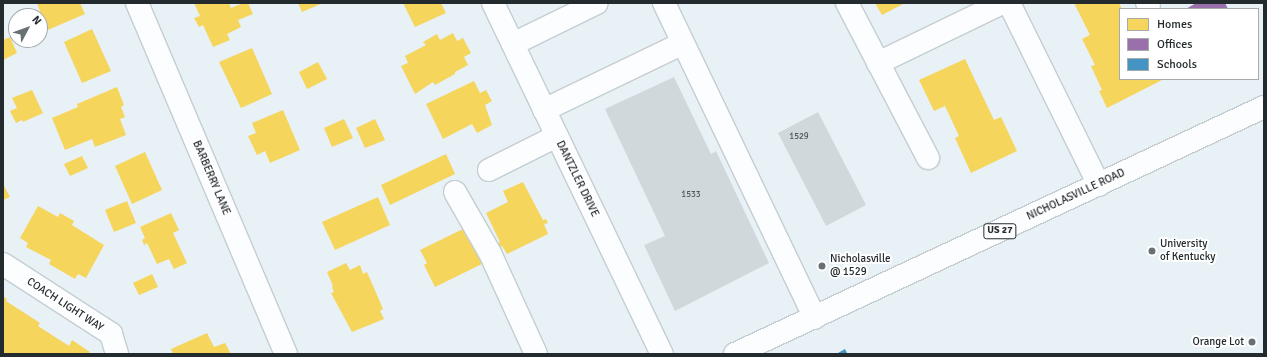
<!DOCTYPE html>
<style>
body{margin:0}
#map{position:relative;width:1267px;height:357px;overflow:hidden;background:#e7f1f6;font-family:Signika,sans-serif}
div>[style]{position:absolute}
[style*='--x']{left:calc(var(--x)*1px);top:calc(var(--y)*1px);width:calc(var(--w)*1px);rotate:calc(var(--a)*1deg)}
.homes>*{inset:0;background:#f6d55c}
.offices>*{inset:0;background:#9970ab}
.schools>*{inset:0;background:#4393c3}
.building>*{inset:0;background:#d0d8dc}
.roads{filter:drop-shadow(1px 0 #c5cdd1) drop-shadow(-1px 0 #c5cdd1) drop-shadow(0 1px #c5cdd1) drop-shadow(0 -1px #c5cdd1)}
.minor>*{height:22px;margin:-11px;padding:0 11px;transform-origin:11px;border-radius:11px;background:#fbfdfe}
.major>*{height:22px;margin:-11px;padding:0 11px;transform-origin:11px;border-radius:11px;background:#fbfdfe}
.dots>*{width:11px;height:11px;translate:-50% -50%;box-sizing:border-box;border:2px solid #fff;border-radius:50%}
span{translate:-50% -50%;white-space:nowrap;text-align:center;line-height:1.15;-webkit-text-stroke:4px #fff;paint-order:stroke}
.number-label{font-size:9px;color:#50575a}
.number-label span{-webkit-text-stroke-width:0}
.shield-label span{padding:1px 3px;background:#fff;border:1px solid;border-radius:3px;-webkit-text-stroke-width:0}
.shield-label{font-size:10px;color:#242b2e;font-weight:700}
.street-label{font-size:11px;color:#242b2e}
.poi-label{font-size:11px;color:#242b2e}
.left{translate:0 -50%;text-align:left}
.right{translate:-100% -50%;text-align:right}
.frame{position:absolute;inset:0;border:4px solid #242b2e;pointer-events:none}
.legend{position:absolute;left:1119px;top:8px;width:140px;height:72px;box-sizing:border-box;background:#fff;border:1px solid #a7aaab;margin:0;padding:5px 7px;list-style:none;font-size:12px;color:#242b2e}
.legend li{display:flex;align-items:center;gap:8px;height:20px}
.legend b{width:20px;border:1px solid #a7aaab}
.north{position:absolute;left:8px;top:8px;width:40px;height:40px;box-sizing:border-box;background:#fff;border:1px solid #a7aaab;border-radius:50%;rotate:49deg;font-size:11px;font-weight:700;line-height:16px;text-align:center;color:#242b2e}
.north::after{content:'';display:block;margin:auto;width:14px;height:18px;background:#687074;clip-path:polygon(50% 0,100% 100%,50% 72%,0 100%)}
</style>
<div id="map">
<div class="homes">
<div style="clip-path:polygon(37px 3px,80px 3px,85px 14px,43px 32px,40px 21px,43px 20px)"></div>
<div style="clip-path:polygon(194px 3px,229px 3px,231px 8px,243px 3px,248px 3px,253px 14px,238px 20px,241px 27px,227px 34px,230px 40px,213px 47px,203px 25px,199px 27px,194px 18px,200px 16px)"></div>
<div style="clip-path:polygon(298px 3px,323px 3px,302px 12px)"></div>
<div style="clip-path:polygon(403px 3px,441px 3px,446px 13px,415px 27px)"></div>
<div style="clip-path:polygon(875px 3px,905px 3px,882px 15px)"></div>
<div style="clip-path:polygon(1074px 3px,1119px 3px,1122px 9px,1120px 9px,1120px 79px,1164px 79px,1107px 108px,1099px 91px,1102px 90px,1091px 66px,1095px 65px,1082px 39px,1090px 35px)"></div>
<div style="clip-path:polygon(92px 29px,111px 71px,82px 83px,64px 42px)"></div>
<div style="clip-path:polygon(453px 33px,457px 41px,463px 38px,471px 53px,464px 57px,468px 65px,455px 72px,455px 74px,435px 85px,433px 82px,415px 94px,401px 66px,408px 63px,405px 56px,426px 45px,423px 42px,437px 34px,440px 40px)"></div>
<div style="clip-path:polygon(10px 37px,17px 53px,3px 60px,3px 40px)"></div>
<div style="clip-path:polygon(252px 48px,272px 94px,241px 108px,219px 62px)"></div>
<div style="clip-path:polygon(965px 59px,994px 120px,1001px 117px,1017px 151px,971px 173px,955px 138px,959px 136px,945px 106px,934px 111px,919px 80px)"></div>
<div style="clip-path:polygon(318px 62px,327px 79px,307px 89px,299px 72px)"></div>
<div style="clip-path:polygon(474px 81px,480px 93px,486px 90px,492px 101px,485px 105px,492px 125px,477px 133px,472px 124px,443px 139px,426px 104px)"></div>
<div style="clip-path:polygon(117px 87px,124px 105px,121px 107px,125px 117px,120px 119px,126px 135px,95px 147px,92px 139px,65px 150px,52px 118px,78px 107px,77px 104px)"></div>
<div style="clip-path:polygon(32px 90px,43px 113px,23px 122px,22px 120px,16px 123px,10px 111px,17px 108px,12px 98px)"></div>
<div style="clip-path:polygon(283px 110px,300px 150px,270px 163px,265px 151px,257px 155px,248px 136px,256px 133px,252px 123px)"></div>
<div style="clip-path:polygon(344px 119px,353px 138px,332px 147px,324px 128px)"></div>
<div style="clip-path:polygon(375px 119px,385px 140px,365px 148px,356px 128px)"></div>
<div style="clip-path:polygon(145px 152px,162px 190px,132px 204px,115px 166px)"></div>
<div style="clip-path:polygon(446px 154px,455px 174px,390px 205px,381px 185px)"></div>
<div style="clip-path:polygon(82px 156px,88px 168px,70px 176px,64px 164px)"></div>
<div style="clip-path:polygon(523px 182px,543px 220px,546px 219px,548px 223px,544px 224px,548px 234px,507px 254px,502px 246px,500px 247px,498px 243px,500px 242px,486px 213px,508px 202px,503px 191px)"></div>
<div style="clip-path:polygon(3px 184px,10px 197px,3px 200px)"></div>
<div style="clip-path:polygon(378px 197px,390px 225px,335px 250px,322px 222px)"></div>
<div style="clip-path:polygon(127px 201px,136px 223px,114px 232px,105px 210px)"></div>
<div style="clip-path:polygon(38px 206px,58px 217px,60px 213px,74px 221px,72px 225px,104px 245px,86px 278px,78px 274px,75px 279px,49px 264px,51px 260px,26px 247px,28px 243px,20px 238px)"></div>
<div style="clip-path:polygon(171px 213px,179px 230px,173px 233px,187px 263px,174px 269px,169px 259px,157px 264px,147px 243px,144px 245px,142px 240px,145px 238px,140px 227px)"></div>
<div style="clip-path:polygon(469px 226px,486px 262px,435px 287px,424px 265px,427px 263px,420px 250px)"></div>
<div style="clip-path:polygon(346px 263px,350px 270px,360px 265px,363px 274px,367px 272px,383px 309px,380px 311px,384px 319px,352px 332px,331px 293px,334px 292px,332px 287px,333px 286px,327px 272px)"></div>
<div style="clip-path:polygon(152px 274px,158px 287px,139px 295px,133px 283px)"></div>
<div style="clip-path:polygon(3px 296px,7px 299px,6px 301px,40px 323px,38px 326px,69px 346px,72px 340px,90px 352px,88px 354px,3px 354px)"></div>
<div style="clip-path:polygon(207px 333px,214px 347px,225px 343px,231px 354px,173px 354px,171px 349px)"></div>
</div>
<div class="offices">
<div style="clip-path:polygon(1196px 3px,1225px 3px,1228px 9px,1186px 9px)"></div>
</div>
<div class="schools">
<div style="clip-path:polygon(845px 349px,847px 353px,839px 354px,838px 353px)"></div>
</div>
<div class="building">
<div style="clip-path:polygon(674px 77px,711px 154px,716px 151px,769px 263px,675px 311px,644px 245px,665px 236px,605px 109px)"></div>
<div style="clip-path:polygon(818px 112px,866px 205px,826px 226px,778px 133px)"></div>
</div>
<div class="roads">
<div class="minor">
<div style="--x:137;--y:3;--w:381;--a:67"></div>
<div style="--x:493;--y:3;--w:390;--a:64.3"></div>
<div style="--x:664;--y:3;--w:349;--a:64.4"></div>
<div style="--x:847;--y:3;--w:175;--a:62.4"></div>
<div style="--x:1009;--y:3;--w:203;--a:63.7"></div>
<div style="--x:1147;--y:3;--w:4;--a:63"></div>
<div style="--x:513;--y:44;--w:93;--a:-26"></div>
<div style="--x:878;--y:63;--w:138;--a:-25.8"></div>
<div style="--x:544;--y:110;--w:154;--a:-25.7"></div>
<div style="--x:489;--y:170;--w:76;--a:-26.6"></div>
<div style="--x:455;--y:192;--w:70;--a:60.2"></div>
<div style="--x:490;--y:253;--w:111;--a:65.5"></div>
<div style="--x:3;--y:264;--w:129;--a:32.9"></div>
<div style="--x:111;--y:334;--w:21;--a:73"></div>
</div>
<div class="major">
<div style="--x:735;--y:354;--w:584;--a:-25.03"></div>
</div>
</div>
<div class="dots">
<div style="left:1152px;top:251px;background:#687074"></div>
<div style="left:822px;top:266px;background:#687074"></div>
<div style="left:1252px;top:342px;background:#687074"></div>
</div>
<div class="number-label">
<span style="left:799px;top:137px">1529</span>
<span style="left:691px;top:195px">1533</span>
</div>
<div class="shield-label">
<span style="left:1000px;top:231px">US 27</span>
</div>
<div class="street-label">
<span style="left:211px;top:178px;rotate:67deg">BARBERRY LANE</span>
<span style="left:577px;top:179px;rotate:64deg">DANTZLER DRIVE</span>
<span style="left:1076px;top:195px;rotate:-25deg">NICHOLASVILLE ROAD</span>
<span style="left:65px;top:305px;rotate:33deg">COACH LIGHT WAY</span>
</div>
<div class="poi-label">
<span class="left" style="left:1160px;top:251px">University<br>of Kentucky</span>
<span class="left" style="left:830px;top:266px">Nicholasville<br>@ 1529</span>
<span class="right" style="left:1244px;top:342px">Orange Lot</span>
</div>
<div class="frame"></div>
<ul class="legend">
<li><b style="height:11px;background:#f6d55c"></b>Homes</li>
<li><b style="height:11px;background:#9970ab"></b>Offices</li>
<li><b style="height:11px;background:#4393c3"></b>Schools</li>
</ul>
<div class="north">N</div>
</div>
